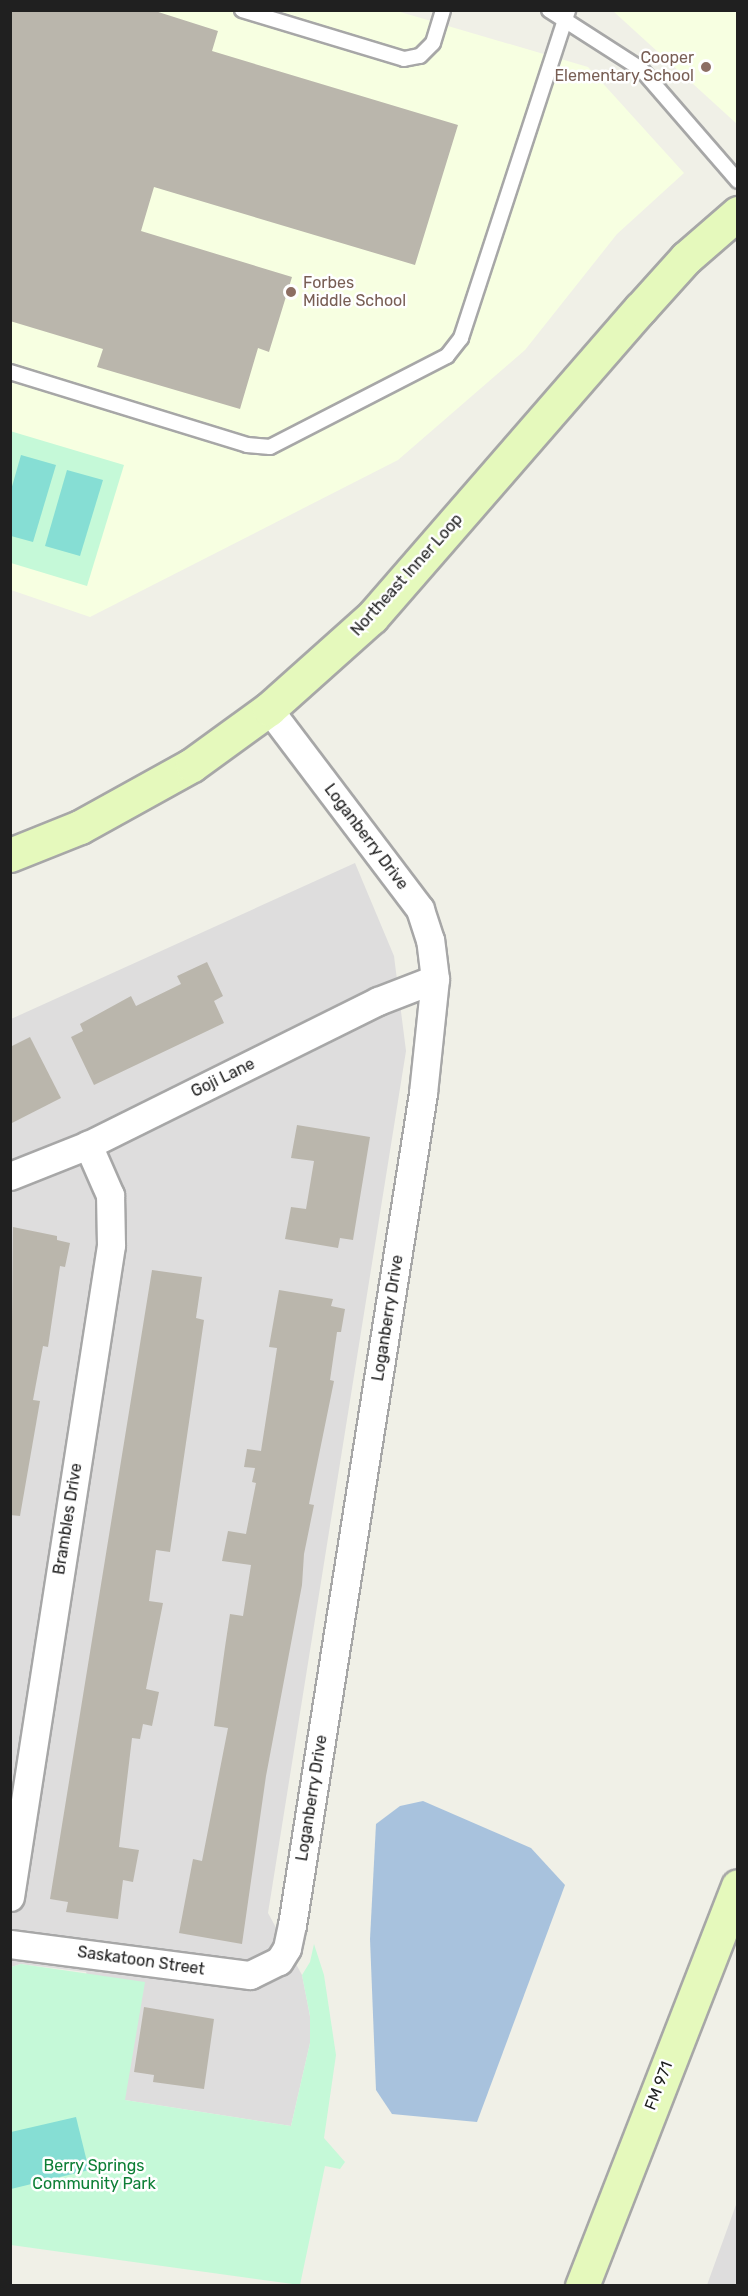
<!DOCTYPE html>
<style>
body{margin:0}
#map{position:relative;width:748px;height:2296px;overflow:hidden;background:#f0f0e7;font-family:Rubik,sans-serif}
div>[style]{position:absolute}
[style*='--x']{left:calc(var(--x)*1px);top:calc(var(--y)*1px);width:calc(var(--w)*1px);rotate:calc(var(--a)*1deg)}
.residential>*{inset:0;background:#dedddd}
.education>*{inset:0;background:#f7ffe1}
.park>*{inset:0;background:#c5f9d8}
.pitch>*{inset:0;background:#86ded4}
.water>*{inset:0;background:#a8c2dd}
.building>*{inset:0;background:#bab6ac}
.roads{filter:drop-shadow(2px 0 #a7a7a7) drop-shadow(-2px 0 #a7a7a7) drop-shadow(0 2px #a7a7a7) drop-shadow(0 -2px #a7a7a7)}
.service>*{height:14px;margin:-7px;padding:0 7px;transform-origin:7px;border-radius:7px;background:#fff}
.minor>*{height:27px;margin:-13.5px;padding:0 13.5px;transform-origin:13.5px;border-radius:13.5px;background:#fff}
.secondary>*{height:33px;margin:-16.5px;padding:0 16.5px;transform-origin:16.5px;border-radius:16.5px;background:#e5f9bc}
.dots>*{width:16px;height:16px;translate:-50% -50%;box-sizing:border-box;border:3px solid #fff;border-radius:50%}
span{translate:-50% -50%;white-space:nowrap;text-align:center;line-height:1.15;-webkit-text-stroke:5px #fff;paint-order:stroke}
.education-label{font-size:16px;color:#785e54}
.right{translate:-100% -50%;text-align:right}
.left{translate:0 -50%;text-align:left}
.street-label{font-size:16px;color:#202020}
.park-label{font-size:16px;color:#0d7f36}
.frame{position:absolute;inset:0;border:12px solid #202020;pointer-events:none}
</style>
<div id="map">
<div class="residential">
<div style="clip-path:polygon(355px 863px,394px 956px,406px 1051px,268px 1913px,302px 1975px,310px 2016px,310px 2043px,291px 2126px,125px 2100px,86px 1972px,21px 1964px,11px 1967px,11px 1019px)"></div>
<div style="clip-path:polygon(737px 2202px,737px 2285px,707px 2285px)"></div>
</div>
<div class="education">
<div style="clip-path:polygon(11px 11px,397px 11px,588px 67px,684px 173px,617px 234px,525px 350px,398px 460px,90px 617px,11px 590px)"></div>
<div style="clip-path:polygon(613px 11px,737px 11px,737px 124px)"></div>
</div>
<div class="park">
<div style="clip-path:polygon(10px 431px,124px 465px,87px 586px,11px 563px)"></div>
<div style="clip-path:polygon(314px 1944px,324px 1975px,336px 2055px,324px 2138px,345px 2162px,340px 2169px,325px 2166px,300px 2285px,11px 2245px,11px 1967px,21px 1964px,145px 1982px,125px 2100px,291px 2126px,310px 2043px,310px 2016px,302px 1975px,310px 1962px)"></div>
</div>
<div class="pitch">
<div style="clip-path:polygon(21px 455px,56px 465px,33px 542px,11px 536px,11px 490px)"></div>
<div style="clip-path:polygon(67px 470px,103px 480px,80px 556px,45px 546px)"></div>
<div style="clip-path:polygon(76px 2117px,89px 2170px,11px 2189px,11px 2132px)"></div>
</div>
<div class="water">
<div style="clip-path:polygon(423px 1801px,531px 1848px,565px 1885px,477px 2122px,392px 2114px,376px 2090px,370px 1939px,376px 1824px,400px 1806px)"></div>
</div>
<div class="building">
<div style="clip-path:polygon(10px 10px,152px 10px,218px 31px,212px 51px,458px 125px,415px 265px,154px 187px,141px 231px,292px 277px,269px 352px,258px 348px,240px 409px,97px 367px,103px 349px,10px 321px)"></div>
<div style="clip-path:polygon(207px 962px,223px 996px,214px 1001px,224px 1023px,94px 1085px,71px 1037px,83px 1031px,80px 1024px,131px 996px,136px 1006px,181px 984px,177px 976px)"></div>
<div style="clip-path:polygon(30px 1037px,61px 1098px,10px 1124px,10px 1047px)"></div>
<div style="clip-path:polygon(297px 1125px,370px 1137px,353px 1240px,340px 1238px,338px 1248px,285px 1239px,291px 1207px,306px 1209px,314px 1161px,291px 1158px)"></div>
<div style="clip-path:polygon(13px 1227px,57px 1236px,57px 1240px,70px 1243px,65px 1267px,60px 1266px,48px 1347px,43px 1346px,33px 1400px,40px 1401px,20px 1516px,10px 1515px)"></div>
<div style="clip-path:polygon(152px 1270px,202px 1277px,196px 1318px,204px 1320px,170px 1552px,156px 1550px,149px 1601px,163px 1603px,146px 1689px,159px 1692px,152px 1726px,143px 1724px,140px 1739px,132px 1738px,119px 1847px,139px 1850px,133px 1882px,123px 1880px,118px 1919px,66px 1912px,68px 1902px,50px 1899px)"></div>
<div style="clip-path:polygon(279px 1290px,333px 1299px,331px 1306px,345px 1309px,341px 1332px,337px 1332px,330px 1380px,334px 1381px,309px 1504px,314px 1505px,304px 1554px,302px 1585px,266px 1776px,242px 1944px,179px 1933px,193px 1859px,202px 1861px,228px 1728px,214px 1726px,225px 1647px,230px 1614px,243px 1616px,251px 1565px,222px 1561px,228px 1531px,246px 1534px,256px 1483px,252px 1482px,255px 1468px,244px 1467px,247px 1449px,261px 1451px,277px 1348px,269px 1347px)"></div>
<div style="clip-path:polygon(144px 2007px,214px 2019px,204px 2089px,153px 2082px,154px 2075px,134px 2072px)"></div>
</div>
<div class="roads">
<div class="service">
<div style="--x:242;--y:10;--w:169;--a:16.8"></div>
<div style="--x:404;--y:59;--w:16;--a:-11"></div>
<div style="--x:420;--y:56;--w:18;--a:-45"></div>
<div style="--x:433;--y:43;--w:34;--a:-73"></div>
<div style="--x:549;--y:10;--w:109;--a:32.7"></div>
<div style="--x:641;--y:69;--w:148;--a:49.1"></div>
<div style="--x:10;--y:372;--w:248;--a:17.1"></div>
<div style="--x:247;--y:445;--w:23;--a:5"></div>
<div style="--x:270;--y:447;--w:199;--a:-27.2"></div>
<div style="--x:447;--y:356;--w:23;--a:-52"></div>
<div style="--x:461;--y:338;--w:345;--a:-71.9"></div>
</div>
<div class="minor">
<div style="--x:10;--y:1176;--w:84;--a:-21.7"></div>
<div style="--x:88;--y:1145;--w:324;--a:-26.4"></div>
<div style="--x:378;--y:1001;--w:61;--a:-21.1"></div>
<div style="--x:10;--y:1897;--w:660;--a:-81.19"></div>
<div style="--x:111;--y:1245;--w:50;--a:-91.1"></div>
<div style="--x:110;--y:1195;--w:55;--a:-113.7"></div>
<div style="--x:10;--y:1944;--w:242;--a:7.4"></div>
<div style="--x:250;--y:1975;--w:32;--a:-26"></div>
<div style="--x:279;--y:1961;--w:15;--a:-58"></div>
<div style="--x:287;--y:1948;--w:24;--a:-78"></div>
<div style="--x:292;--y:1925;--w:842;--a:-81.05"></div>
<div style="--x:423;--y:1093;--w:115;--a:-84"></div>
<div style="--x:435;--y:979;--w:39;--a:-97"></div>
<div style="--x:430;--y:940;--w:33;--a:-108"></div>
<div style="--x:420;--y:909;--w:251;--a:-127.1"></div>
</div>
<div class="secondary">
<div style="--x:10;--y:855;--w:75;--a:-21.8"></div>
<div style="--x:80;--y:827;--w:128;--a:-29"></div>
<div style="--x:192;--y:765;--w:95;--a:-36"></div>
<div style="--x:269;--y:709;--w:138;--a:-41.8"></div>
<div style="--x:372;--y:617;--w:408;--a:-49"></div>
<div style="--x:640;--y:309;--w:69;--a:-48"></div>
<div style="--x:686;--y:258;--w:69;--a:-40.9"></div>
<div style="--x:582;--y:2286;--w:429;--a:-68.7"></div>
</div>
</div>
<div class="dots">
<div style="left:706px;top:67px;background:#8d6e63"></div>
<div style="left:291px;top:292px;background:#8d6e63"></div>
</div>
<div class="education-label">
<span class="right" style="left:694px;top:67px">Cooper<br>Elementary School</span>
<span class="left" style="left:303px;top:292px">Forbes<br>Middle School</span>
</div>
<div class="street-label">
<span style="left:407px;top:575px;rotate:-48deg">Northeast Inner Loop</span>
<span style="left:366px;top:837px;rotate:53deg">Loganberry Drive</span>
<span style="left:223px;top:1078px;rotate:-26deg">Goji Lane</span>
<span style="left:388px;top:1318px;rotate:-81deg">Loganberry Drive</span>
<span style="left:68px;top:1519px;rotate:-81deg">Brambles Drive</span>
<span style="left:312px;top:1798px;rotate:-81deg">Loganberry Drive</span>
<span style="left:141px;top:1961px;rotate:8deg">Saskatoon Street</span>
<span style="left:659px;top:2086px;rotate:-69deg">FM 971</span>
</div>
<div class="park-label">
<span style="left:94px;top:2175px">Berry Springs<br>Community Park</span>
</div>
<div class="frame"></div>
</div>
